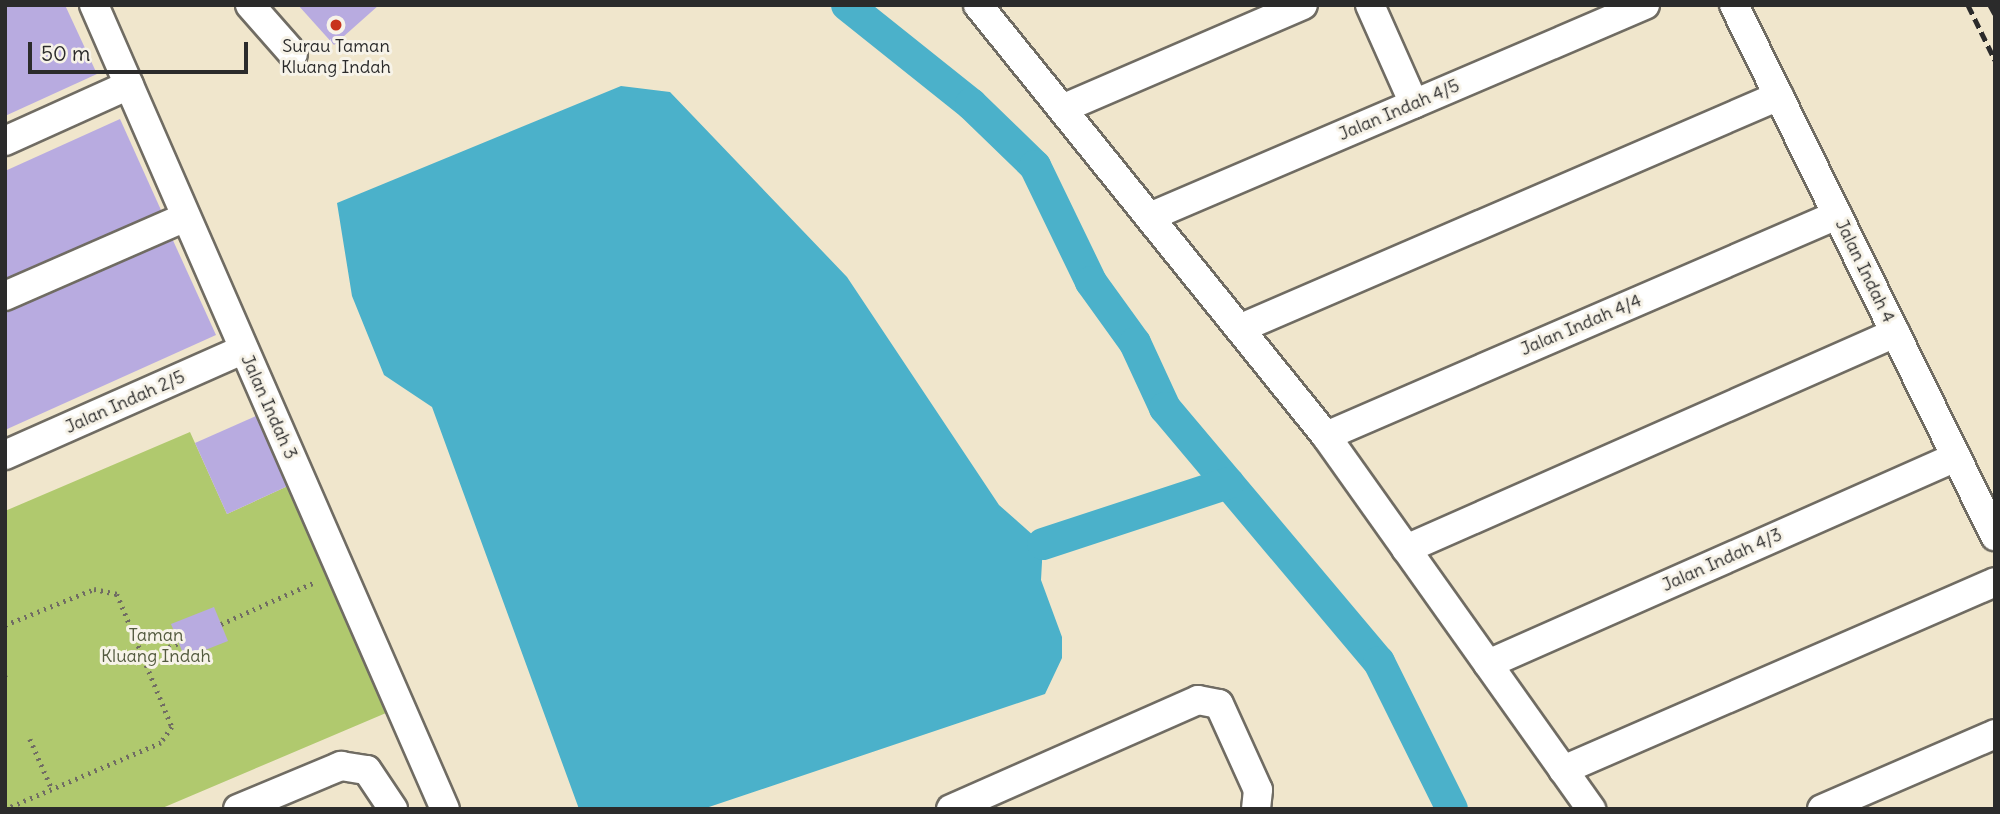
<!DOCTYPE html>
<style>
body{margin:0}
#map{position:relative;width:2000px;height:814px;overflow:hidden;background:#f0e6cc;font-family:Delius,sans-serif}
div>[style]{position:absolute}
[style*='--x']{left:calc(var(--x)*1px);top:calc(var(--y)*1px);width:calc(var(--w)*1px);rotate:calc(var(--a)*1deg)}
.green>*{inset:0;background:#b0c96e}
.water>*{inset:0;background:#4bb1ca}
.canal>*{height:32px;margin:-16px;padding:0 16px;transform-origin:16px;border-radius:16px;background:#4bb1ca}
.building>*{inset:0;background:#b8abe0}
.path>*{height:4.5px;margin-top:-2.25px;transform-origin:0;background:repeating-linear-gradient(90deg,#706c63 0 2px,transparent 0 7px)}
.roads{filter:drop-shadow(2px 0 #706c63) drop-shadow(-2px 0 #706c63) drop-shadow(0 2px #706c63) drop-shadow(0 -2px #706c63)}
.minor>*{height:28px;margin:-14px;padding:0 14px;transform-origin:14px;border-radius:14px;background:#fff}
.rail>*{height:5px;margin-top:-2.5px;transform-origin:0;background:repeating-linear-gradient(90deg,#2b2b2b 0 10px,transparent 0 15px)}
.dots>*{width:19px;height:19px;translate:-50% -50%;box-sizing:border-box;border:4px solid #f7f3e8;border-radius:50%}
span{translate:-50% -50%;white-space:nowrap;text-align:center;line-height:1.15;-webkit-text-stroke:6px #f7f3e8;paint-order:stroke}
.poi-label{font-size:18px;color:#2b2b2b}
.street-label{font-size:18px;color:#2b2b2b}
.park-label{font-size:18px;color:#535a3f}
.frame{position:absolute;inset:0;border:7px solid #2b2b2b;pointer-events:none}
.scale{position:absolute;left:28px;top:42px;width:220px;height:32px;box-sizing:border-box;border:4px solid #2b2b2b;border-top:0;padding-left:9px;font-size:21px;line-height:24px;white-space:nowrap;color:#2b2b2b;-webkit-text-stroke:5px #f7f3e8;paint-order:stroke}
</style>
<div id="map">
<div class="green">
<div style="clip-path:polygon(190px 432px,227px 514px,290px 485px,386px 713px,160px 809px,5px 809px,5px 511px)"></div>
</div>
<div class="water">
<div style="clip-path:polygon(621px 86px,670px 92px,847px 277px,999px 505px,1043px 544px,1041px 580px,1062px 637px,1062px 658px,1045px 694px,703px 809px,579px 809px,432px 407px,384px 375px,352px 296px,337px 203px)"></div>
</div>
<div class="canal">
<div style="--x:847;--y:5;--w:159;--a:38.6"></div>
<div style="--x:971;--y:104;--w:89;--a:44.1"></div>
<div style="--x:1035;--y:166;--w:129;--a:64.2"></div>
<div style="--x:1091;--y:282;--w:75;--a:54.2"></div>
<div style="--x:1135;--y:343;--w:72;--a:65.2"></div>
<div style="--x:1165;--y:408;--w:332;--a:49.9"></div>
<div style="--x:1379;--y:662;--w:164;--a:63.6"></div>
<div style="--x:1043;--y:544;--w:195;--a:-18.2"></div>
</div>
<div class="building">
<div style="clip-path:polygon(5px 5px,65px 5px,97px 74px,5px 116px)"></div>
<div style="clip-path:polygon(298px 5px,379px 5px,334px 45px)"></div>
<div style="clip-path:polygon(120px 119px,165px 219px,5px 291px,5px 171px)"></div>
<div style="clip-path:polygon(171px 236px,216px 335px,5px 430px,5px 311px)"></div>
<div style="clip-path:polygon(258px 415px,290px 485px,227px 514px,195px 443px)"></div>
<div style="clip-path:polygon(214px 607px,228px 641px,185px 658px,171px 624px)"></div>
</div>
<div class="path">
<div style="--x:221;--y:624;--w:103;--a:-24.1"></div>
<div style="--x:5;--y:625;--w:96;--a:-22"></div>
<div style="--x:94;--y:589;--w:24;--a:12"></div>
<div style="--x:117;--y:594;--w:144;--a:67.5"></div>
<div style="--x:172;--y:727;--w:19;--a:125"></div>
<div style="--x:161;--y:743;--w:168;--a:156.9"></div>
<div style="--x:143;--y:658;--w:38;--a:-23"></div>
<div style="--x:5;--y:676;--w:2;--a:63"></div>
<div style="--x:30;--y:739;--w:55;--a:66.3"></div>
</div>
<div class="roads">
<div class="minor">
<div style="--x:94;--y:5;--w:877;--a:66.42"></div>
<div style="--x:250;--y:5;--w:65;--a:48.7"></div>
<div style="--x:978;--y:5;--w:554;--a:51.08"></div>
<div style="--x:1326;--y:436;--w:458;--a:54.6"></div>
<div style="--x:1370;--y:5;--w:108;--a:66"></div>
<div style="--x:1734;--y:5;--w:592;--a:63.82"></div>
<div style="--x:1064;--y:108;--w:260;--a:-23.3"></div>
<div style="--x:5;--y:141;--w:136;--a:-24.3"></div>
<div style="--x:1154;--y:215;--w:534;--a:-23.16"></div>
<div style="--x:5;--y:296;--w:197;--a:-23.6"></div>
<div style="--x:1241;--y:328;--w:586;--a:-23.33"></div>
<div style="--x:1326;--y:436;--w:557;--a:-23.39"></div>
<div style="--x:5;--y:455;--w:261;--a:-23.9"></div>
<div style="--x:1406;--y:549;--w:535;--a:-23.83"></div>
<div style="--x:1488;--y:664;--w:512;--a:-23.86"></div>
<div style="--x:1563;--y:770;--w:471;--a:-23.5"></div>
<div style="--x:238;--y:809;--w:112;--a:-22.7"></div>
<div style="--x:341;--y:766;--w:26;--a:9"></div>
<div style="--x:367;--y:770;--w:47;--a:56.3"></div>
<div style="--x:951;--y:809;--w:270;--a:-23.8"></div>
<div style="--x:1198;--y:700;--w:21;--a:11"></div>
<div style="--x:1219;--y:704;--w:94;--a:65.6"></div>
<div style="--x:1258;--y:790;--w:19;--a:96"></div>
<div style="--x:1822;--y:809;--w:189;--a:-23.4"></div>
</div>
</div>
<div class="rail">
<div style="--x:1968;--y:5;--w:61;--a:63.9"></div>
<div style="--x:1990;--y:5;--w:10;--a:61"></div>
</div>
<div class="dots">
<div style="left:336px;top:25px;background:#c8321e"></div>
</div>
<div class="poi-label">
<span style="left:336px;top:57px">Surau Taman<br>Kluang Indah</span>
</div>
<div class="street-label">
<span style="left:1399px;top:110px;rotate:-23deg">Jalan Indah 4/5</span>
<span style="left:1865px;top:271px;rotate:64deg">Jalan Indah 4</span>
<span style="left:1581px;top:325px;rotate:-23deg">Jalan Indah 4/4</span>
<span style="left:125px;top:402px;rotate:-24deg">Jalan Indah 2/5</span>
<span style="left:269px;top:407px;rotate:66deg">Jalan Indah 3</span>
<span style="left:1722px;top:560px;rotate:-24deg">Jalan Indah 4/3</span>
</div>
<div class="park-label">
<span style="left:156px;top:646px">Taman<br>Kluang Indah</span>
</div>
<div class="frame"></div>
<div class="scale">50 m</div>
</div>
